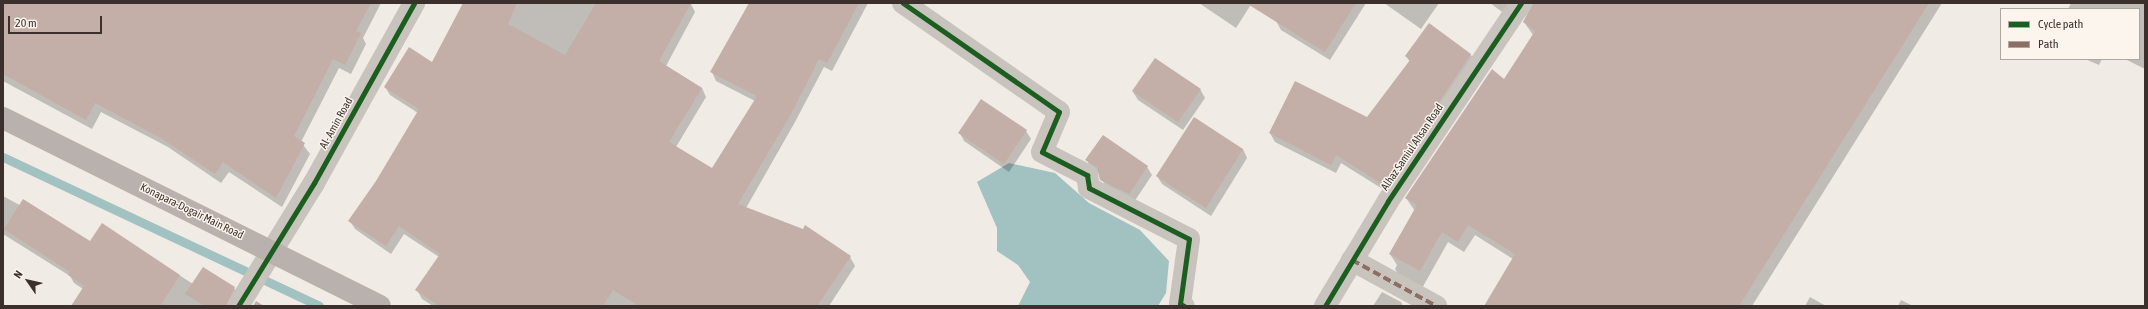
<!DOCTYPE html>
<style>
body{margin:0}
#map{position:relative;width:2148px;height:309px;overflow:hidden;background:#f0ebe5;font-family:"Asap Condensed",sans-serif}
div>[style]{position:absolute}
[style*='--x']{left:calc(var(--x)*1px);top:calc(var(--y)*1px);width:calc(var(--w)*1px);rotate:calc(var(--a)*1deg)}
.water>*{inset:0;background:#a1c2c1}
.shadow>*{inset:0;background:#0003}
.stream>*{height:9px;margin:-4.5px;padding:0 4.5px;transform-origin:4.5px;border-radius:4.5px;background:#a1c2c1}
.building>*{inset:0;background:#c3afa7}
.minor>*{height:22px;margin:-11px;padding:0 11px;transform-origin:11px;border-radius:11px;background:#c9c3be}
.major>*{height:22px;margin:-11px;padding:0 11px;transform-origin:11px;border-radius:11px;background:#b8b1ad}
.quiet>*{height:4px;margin-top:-2px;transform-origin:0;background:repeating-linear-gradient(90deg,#8d6e63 0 8px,transparent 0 12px)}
.cycleway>*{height:5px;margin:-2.5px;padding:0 2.5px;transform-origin:2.5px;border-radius:2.5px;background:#1b5e20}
span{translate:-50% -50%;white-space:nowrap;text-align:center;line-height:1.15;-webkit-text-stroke:3px #fbf5ee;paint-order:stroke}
.street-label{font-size:11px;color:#3b302b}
.frame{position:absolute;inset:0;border:4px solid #3b302b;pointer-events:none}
.legend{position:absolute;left:2000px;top:8px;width:140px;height:52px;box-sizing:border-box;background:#fbf5ee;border:1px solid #aea6a0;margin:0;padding:5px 7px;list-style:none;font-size:12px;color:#3b302b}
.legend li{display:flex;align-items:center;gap:8px;height:20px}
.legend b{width:20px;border:1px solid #aea6a0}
.north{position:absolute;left:8px;top:261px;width:40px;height:40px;-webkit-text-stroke:3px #fbf5ee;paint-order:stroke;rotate:304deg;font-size:11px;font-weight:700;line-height:16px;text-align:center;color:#3b302b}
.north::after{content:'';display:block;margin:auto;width:14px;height:18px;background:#3b302b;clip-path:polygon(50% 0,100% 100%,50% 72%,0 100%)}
.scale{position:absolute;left:8px;top:16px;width:94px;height:18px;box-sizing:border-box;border:2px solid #3b302b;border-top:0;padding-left:5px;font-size:12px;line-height:14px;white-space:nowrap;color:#3b302b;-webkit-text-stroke:3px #fbf5ee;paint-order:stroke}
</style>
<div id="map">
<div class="water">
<div style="clip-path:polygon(1009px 163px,1055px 173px,1089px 203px,1140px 230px,1169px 261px,1166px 293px,1158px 306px,1018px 306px,1030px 282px,1018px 265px,997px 251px,997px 228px,977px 182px)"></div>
</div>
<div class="shadow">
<div style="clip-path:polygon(3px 3px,381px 3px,363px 38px,366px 44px,351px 74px,339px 68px,301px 142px,310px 154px,282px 207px,229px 172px,221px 183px,168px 147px,101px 112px,92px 129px,3px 81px)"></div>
<div style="clip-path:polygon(466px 3px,691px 4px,695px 12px,666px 66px,702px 88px,706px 97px,676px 147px,712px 169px,755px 101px,716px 81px,712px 72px,751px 3px,868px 3px,832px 71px,824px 67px,795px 122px,746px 208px,803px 231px,806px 227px,850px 257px,855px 266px,829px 306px,433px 306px,422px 299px,417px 290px,439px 257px,404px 234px,391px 254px,355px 229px,350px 221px,377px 182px,418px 113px,390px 95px,385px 87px,433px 63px)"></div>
<div style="clip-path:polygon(1199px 3px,1252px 3px,1236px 28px)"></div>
<div style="clip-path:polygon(1288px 3px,1366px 3px,1330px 60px,1281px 30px,1276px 21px)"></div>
<div style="clip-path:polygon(1384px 3px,1439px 3px,1421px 29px)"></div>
<div style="clip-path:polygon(1490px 3px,1521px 3px,1509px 17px)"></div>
<div style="clip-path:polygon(1530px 3px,1942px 3px,1752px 306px,1485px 306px,1513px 259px,1475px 235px,1464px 252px,1448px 242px,1421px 290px,1401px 279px,1395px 269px,1397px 265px,1390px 254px,1415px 211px,1406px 198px,1505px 80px,1533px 35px,1524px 22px,1534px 3px)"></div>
<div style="clip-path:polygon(2071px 3px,2145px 3px,2145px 69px,2125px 59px,2139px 59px,2139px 9px,2068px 9px)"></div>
<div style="clip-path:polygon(1429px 25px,1471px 55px,1476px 64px,1389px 193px,1341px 163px,1336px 173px,1275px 142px,1270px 133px,1367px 118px,1410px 62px,1406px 56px)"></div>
<div style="clip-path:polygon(2085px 59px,2102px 59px,2099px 65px)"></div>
<div style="clip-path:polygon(1200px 89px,1205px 98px,1183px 130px,1138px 100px,1133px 92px)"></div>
<div style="clip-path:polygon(1026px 131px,1031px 139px,1009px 172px,964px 141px,960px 133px)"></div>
<div style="clip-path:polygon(1243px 149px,1247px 158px,1211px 216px,1162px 184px,1157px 176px)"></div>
<div style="clip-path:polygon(1087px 160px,1147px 167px,1152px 175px,1134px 202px,1106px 188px,1100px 174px,1091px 169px)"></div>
<div style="clip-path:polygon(3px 196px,90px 243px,102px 225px,193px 284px,234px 288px,239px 296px,233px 306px,72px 306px,83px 289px,74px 283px,70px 276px,3px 234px)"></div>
<div style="clip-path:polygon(1382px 292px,1401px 302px,1403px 306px,1373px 306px)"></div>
<div style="clip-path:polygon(1810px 297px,1826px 306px,1805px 306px)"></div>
<div style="clip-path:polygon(1901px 300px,1913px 306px,1898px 306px)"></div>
</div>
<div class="stream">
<div style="--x:3;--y:157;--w:349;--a:25.2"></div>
</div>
<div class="building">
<div style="clip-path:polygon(3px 3px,371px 3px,356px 31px,361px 33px,345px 65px,333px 59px,294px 136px,305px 143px,276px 198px,223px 162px,215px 174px,161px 138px,95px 103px,86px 120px,3px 74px)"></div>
<div style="clip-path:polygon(463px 3px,517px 3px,508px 24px,565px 55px,596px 3px,691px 3px,659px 61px,702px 88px,669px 142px,712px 168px,757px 96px,710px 72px,749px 3px,859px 3px,827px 63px,819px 59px,791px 114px,738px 204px,803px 229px,805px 225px,851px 256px,817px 306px,639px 306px,613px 290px,603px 306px,439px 306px,415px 290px,440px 254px,399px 226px,386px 246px,348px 221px,376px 181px,419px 109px,384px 87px,409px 47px,432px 62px)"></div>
<div style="clip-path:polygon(1246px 3px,1356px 3px,1325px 52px)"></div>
<div style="clip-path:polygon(1533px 3px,1929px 3px,1739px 306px,1484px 306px,1515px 254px,1468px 225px,1458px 242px,1442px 232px,1420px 271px,1389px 254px,1417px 205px,1405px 198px,1492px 69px,1504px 79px,1535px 31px,1523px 22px)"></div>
<div style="clip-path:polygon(1429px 23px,1471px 54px,1384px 185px,1336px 155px,1331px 165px,1269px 133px,1295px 81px,1367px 117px,1410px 60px,1405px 56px)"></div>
<div style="clip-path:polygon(1155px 58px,1201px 89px,1178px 122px,1132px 91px)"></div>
<div style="clip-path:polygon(981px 99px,1027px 130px,1004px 164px,958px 133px)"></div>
<div style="clip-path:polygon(1194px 117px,1243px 149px,1206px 208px,1156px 176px)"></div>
<div style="clip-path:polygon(1103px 135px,1148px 166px,1129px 194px,1100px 180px,1097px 167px,1085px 160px)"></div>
<div style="clip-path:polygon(23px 199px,90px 241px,102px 223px,180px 275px,160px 306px,71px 306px,84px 286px,68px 275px,70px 272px,4px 229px)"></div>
<div style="clip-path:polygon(203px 267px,235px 287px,226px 306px,205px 306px,185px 294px)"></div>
<div style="clip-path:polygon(256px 301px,264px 306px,253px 306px)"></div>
</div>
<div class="minor">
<div style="--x:903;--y:3;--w:190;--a:34.9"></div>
<div style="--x:1059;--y:112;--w:43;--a:113"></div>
<div style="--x:1042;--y:152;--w:51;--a:27.1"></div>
<div style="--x:1087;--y:175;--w:13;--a:81"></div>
<div style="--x:1089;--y:188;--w:112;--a:27"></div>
<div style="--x:1189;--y:239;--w:66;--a:97.9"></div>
<div style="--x:1180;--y:304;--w:4;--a:27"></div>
<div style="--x:1352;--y:260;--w:96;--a:28.7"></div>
<div style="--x:238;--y:306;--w:145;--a:-58.3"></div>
<div style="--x:314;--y:183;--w:206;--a:-60.9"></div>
<div style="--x:1325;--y:306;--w:122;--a:-59"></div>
<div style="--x:1388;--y:201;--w:239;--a:-56.1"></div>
</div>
<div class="major">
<div style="--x:3;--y:118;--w:421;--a:26.5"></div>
</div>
<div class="quiet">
<div style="--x:1352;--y:260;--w:96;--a:28.7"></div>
</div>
<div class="cycleway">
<div style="--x:903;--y:3;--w:190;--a:34.9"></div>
<div style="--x:1059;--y:112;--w:43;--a:113"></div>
<div style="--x:1042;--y:152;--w:51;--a:27.1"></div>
<div style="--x:1087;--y:175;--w:13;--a:81"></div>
<div style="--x:1089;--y:188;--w:112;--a:27"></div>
<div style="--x:1189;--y:239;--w:66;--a:97.9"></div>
<div style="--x:1180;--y:304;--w:4;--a:27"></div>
<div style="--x:238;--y:306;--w:145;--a:-58.3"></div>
<div style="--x:314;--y:183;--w:206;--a:-60.9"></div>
<div style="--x:1325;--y:306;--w:122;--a:-59"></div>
<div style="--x:1388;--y:201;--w:239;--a:-56.1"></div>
</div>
<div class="street-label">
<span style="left:336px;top:123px;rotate:-61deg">Al- Amin Road</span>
<span style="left:1412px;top:147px;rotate:-56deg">Alhaz Samiul Ahsan Road</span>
<span style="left:192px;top:211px;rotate:26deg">Konapara-Dogair Main Road</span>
</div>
<div class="frame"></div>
<ul class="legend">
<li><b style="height:5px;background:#1b5e20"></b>Cycle path</li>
<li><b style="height:5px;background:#8d6e63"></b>Path</li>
</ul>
<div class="north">N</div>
<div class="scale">20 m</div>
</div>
